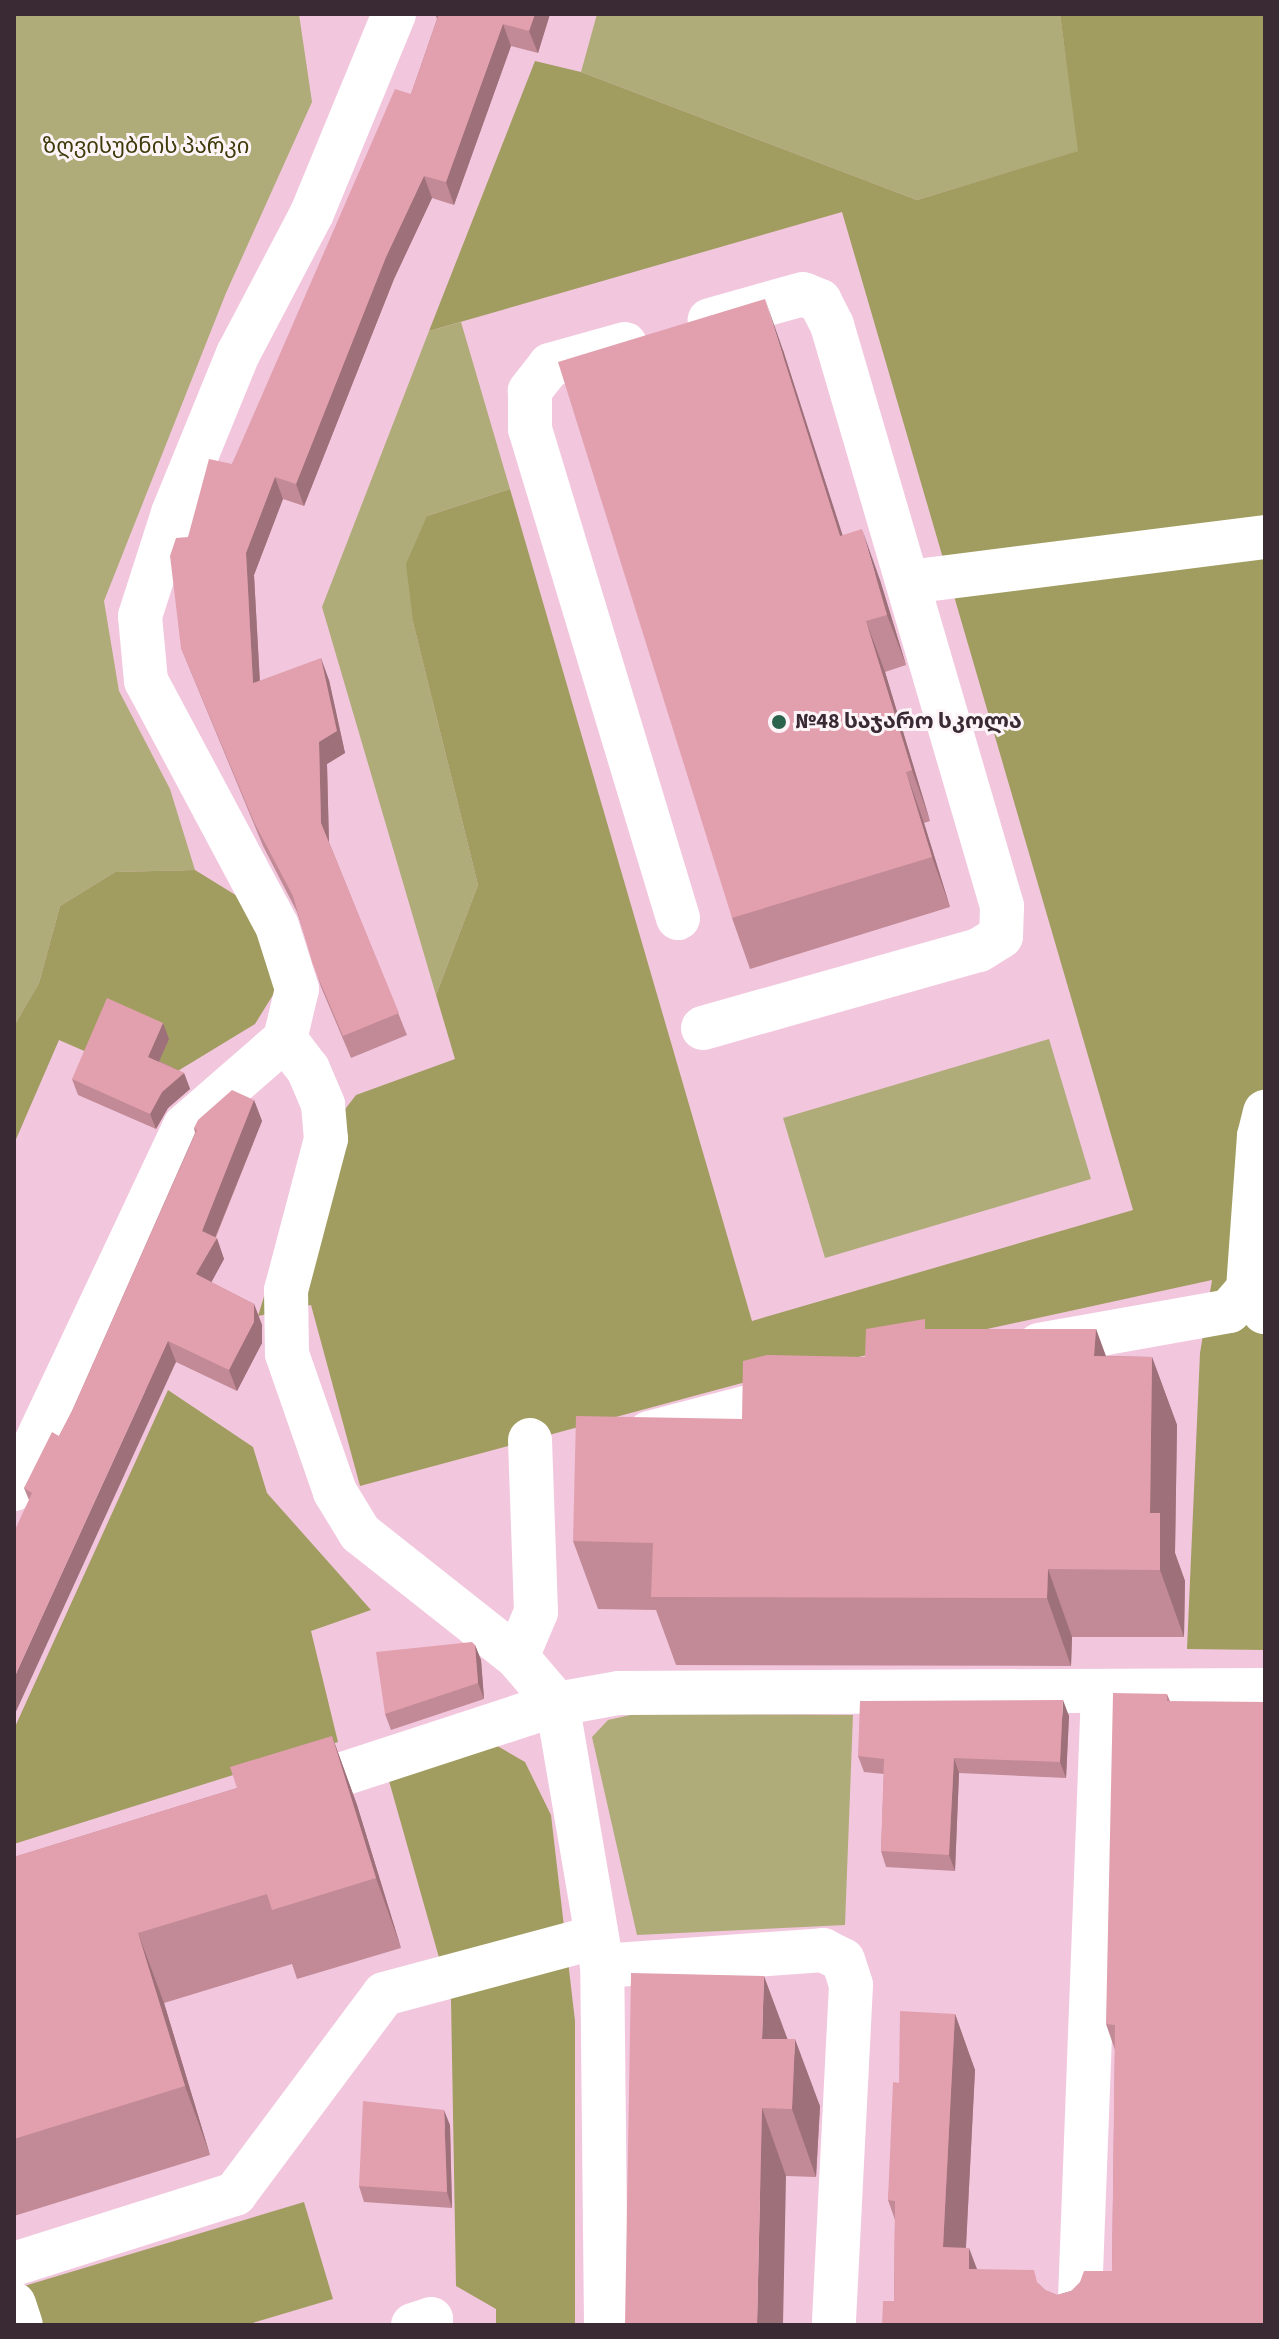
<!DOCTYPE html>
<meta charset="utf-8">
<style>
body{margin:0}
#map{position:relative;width:1279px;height:2339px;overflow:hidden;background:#f2c7de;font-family:"Source Sans 3","Noto Sans Georgian",sans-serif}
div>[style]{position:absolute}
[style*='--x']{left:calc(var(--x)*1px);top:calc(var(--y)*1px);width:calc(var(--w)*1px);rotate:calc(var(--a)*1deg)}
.green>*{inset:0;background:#afac79}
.forest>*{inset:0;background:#a19d61}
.minor>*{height:44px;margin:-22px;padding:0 22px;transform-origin:22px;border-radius:22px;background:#fff}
.wall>*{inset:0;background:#c28a96}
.shaded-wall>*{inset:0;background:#9e707a}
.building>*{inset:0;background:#e2a0ae}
.dots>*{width:22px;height:22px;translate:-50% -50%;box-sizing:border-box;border:4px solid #fdf4f8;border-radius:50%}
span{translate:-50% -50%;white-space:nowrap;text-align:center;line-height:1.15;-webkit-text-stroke:6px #fdf4f8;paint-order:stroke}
.park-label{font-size:22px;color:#3e3a09}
.poi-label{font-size:22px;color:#3a2a33;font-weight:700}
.left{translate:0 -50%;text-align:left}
.frame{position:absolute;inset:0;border:16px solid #3a2a33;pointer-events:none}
</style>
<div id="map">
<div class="green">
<div style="clip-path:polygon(14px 14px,299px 14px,312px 102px,226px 293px,104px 601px,119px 691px,170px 789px,195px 870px,115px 872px,60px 906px,39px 983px,14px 1026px)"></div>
<div style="clip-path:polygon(597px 14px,1060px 14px,1079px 151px,917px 200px,581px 72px)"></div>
<div style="clip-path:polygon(461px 322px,510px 489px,427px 516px,413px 622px,478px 885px,436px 995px,322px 607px,429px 331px)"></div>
<div style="clip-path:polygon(1049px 1039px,1091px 1179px,825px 1258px,783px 1118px)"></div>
<div style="clip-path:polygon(635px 1714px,853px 1715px,845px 1925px,637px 1935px,592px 1737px,608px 1720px)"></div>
</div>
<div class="forest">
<div style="clip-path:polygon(1060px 14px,1265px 14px,1265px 1650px,1187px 1649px,1200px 1353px,1212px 1280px,757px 1379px,360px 1486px,311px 1305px,258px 1316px,306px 1160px,356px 1095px,455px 1059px,436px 995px,478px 885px,413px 622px,406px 564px,427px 516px,510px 489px,752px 1321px,1133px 1210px,842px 212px,429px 331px,535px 61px,581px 72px,917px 200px,1078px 151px)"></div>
<div style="clip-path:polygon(195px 870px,242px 899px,281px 982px,255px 1024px,158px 1083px,59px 1040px,14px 1144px,14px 1026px,39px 983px,60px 906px,115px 872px)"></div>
<div style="clip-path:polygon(168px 1390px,253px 1447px,267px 1493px,371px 1610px,311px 1631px,338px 1742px,14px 1844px,14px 1729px)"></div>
<div style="clip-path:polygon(494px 1744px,525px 1762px,551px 1815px,575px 2021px,575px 2325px,496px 2325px,496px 2309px,456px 2286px,451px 2000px,389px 1781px)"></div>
<div style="clip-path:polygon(304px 2202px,333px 2299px,246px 2325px,14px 2325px,14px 2289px)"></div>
</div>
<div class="minor">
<div style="--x:625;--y:344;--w:78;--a:164.4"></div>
<div style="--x:550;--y:365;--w:33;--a:128"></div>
<div style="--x:530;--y:391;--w:38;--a:90"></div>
<div style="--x:530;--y:429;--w:511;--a:73.16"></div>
<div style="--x:909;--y:582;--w:359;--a:-7.2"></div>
<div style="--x:703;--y:1028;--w:287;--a:-15.8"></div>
<div style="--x:979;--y:950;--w:26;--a:-32"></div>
<div style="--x:1001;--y:936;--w:30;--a:-88"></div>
<div style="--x:1002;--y:906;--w:605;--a:-106.31"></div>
<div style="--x:832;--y:325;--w:27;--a:-117"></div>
<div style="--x:820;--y:301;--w:18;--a:-158"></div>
<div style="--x:803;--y:294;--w:97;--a:164.4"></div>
<div style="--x:285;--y:1039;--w:38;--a:53"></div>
<div style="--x:308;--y:1069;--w:39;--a:67"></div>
<div style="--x:323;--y:1105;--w:34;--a:85"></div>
<div style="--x:326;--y:1139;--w:156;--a:104.8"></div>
<div style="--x:286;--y:1290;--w:64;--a:89.1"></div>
<div style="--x:287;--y:1354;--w:146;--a:70.8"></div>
<div style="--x:335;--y:1492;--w:48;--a:58.6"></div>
<div style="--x:360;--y:1533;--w:200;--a:38.3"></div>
<div style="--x:517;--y:1657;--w:62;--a:49.6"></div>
<div style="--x:557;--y:1704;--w:283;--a:161.9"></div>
<div style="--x:1264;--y:1312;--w:28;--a:-125"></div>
<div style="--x:1248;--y:1289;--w:153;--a:-85.9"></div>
<div style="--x:1259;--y:1136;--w:25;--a:-76"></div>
<div style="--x:1039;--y:1345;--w:193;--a:-10.1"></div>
<div style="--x:1229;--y:1311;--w:29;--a:-49"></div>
<div style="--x:649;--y:1433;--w:155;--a:-14.6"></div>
<div style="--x:14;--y:1489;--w:401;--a:-64.8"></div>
<div style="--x:185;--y:1126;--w:133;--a:-41"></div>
<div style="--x:285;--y:1039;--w:51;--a:-76.5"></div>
<div style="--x:297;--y:989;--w:66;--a:-107.6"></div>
<div style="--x:277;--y:926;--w:278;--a:-118.1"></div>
<div style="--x:146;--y:681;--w:65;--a:-95.3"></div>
<div style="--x:140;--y:616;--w:108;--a:-72.2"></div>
<div style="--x:173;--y:513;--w:172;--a:-67.8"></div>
<div style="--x:238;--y:354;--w:159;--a:-62.3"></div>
<div style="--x:312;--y:213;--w:215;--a:-67.6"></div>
<div style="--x:517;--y:1657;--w:49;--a:-67.1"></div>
<div style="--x:536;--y:1612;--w:172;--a:-92"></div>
<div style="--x:602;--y:1966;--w:222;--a:-4.1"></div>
<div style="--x:823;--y:1950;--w:22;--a:27"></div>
<div style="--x:843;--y:1960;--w:26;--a:72"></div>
<div style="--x:851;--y:1985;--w:340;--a:92.9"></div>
<div style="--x:14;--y:2264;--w:232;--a:-17.6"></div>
<div style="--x:235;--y:2194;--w:249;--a:-53.3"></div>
<div style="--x:384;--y:1994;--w:220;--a:-15"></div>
<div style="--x:14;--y:2304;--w:22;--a:72"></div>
<div style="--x:413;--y:2325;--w:19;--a:-18"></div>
<div style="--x:431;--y:2319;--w:6;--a:90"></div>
<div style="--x:606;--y:2325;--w:359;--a:-90.6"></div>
<div style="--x:602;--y:1966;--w:266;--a:-99.7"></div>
<div style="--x:557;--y:1704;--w:63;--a:-10.1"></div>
<div style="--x:619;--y:1693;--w:646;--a:-0.27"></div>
<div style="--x:1079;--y:2325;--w:634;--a:-87.83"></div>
</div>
<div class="wall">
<div style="clip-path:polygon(435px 14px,550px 14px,538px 53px,511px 46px,454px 205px,432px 198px,394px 279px,304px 506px,283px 499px,254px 575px,260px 681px,329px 680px,345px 753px,327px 764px,329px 842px,407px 1035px,351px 1058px,321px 987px,297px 912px,263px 846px,181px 648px,188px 537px,232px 464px,411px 94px,437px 19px)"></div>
<div style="clip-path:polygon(783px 350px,842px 535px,880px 580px,906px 665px,885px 672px,930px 821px,924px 823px,950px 907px,750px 969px,732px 918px)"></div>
<div style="clip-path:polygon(169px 1039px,159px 1061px,184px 1073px,190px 1089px,168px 1108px,156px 1129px,78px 1095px,72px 1079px)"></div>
<div style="clip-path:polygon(254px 1100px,262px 1121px,216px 1237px,224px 1259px,211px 1282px,254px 1304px,262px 1325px,262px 1343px,237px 1391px,176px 1362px,29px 1500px,24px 1488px,59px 1436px,72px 1411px,195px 1133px,194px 1128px)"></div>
<div style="clip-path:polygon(929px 1329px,1096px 1329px,1106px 1356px,1152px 1357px,1177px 1425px,1175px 1553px,1185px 1581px,1184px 1637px,1072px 1637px,1071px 1666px,676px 1665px,656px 1610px,598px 1609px,573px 1541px,742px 1419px,865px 1357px)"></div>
<div style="clip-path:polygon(475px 1645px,481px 1660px,484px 1699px,391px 1730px,385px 1714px)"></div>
<div style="clip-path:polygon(1167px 1694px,1170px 1701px,1265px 2325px,894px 2301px,895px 2220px,888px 2200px,899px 2083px,955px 2014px,975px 2070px,966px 2248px,977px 2270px,1039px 2284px,1045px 2290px,1057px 2295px,1071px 2291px,1112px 2271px,1115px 2050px,1106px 2024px)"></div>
<div style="clip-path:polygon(1069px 1716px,1066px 1778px,959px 1773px,955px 1871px,886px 1867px,881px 1851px,884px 1774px,864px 1772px,858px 1756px)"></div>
<div style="clip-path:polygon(332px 1736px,357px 1805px,401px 1948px,297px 1979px,292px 1964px,164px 2003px,210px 2155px,14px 2216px,14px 1857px,237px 1788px)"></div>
<div style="clip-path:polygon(787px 2039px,820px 2106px,816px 2177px,786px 2176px,625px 2325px)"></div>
<div style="clip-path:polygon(450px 2125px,452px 2208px,364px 2202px,359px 2186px)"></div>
</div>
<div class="shaded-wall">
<div style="clip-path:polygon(535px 14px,550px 14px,538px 53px,529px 31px)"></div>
<div style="clip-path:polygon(503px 24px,511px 46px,454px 205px,446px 182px)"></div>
<div style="clip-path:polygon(424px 176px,432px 198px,394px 279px,304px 506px,296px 484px,386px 257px)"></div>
<div style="clip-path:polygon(765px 299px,783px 350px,859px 586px,840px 536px)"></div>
<div style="clip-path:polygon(275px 477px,283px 499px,254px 575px,261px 705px,253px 683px,246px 553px)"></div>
<div style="clip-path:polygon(862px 529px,880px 580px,906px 665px,887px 615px)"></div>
<div style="clip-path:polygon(866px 621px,885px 672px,930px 821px,912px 770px)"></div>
<div style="clip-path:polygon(321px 658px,329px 680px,345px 753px,327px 764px,329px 845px,321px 823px,319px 742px)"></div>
<div style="clip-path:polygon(906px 772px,924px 823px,950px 907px,932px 857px)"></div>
<div style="clip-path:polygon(163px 1023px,169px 1039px,154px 1073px,148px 1057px)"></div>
<div style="clip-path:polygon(184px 1073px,190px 1089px,168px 1108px,156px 1129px,150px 1114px,162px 1092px)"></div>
<div style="clip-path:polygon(254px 1100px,262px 1121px,212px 1245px,217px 1238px,224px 1259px,204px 1296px,196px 1274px,202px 1231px)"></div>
<div style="clip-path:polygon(254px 1304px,262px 1325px,262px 1343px,237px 1391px,229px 1370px)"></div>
<div style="clip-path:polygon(1096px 1329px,1120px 1396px,1094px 1356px)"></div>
<div style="clip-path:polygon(168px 1341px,176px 1362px,14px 1716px,14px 1678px)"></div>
<div style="clip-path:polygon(1152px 1357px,1177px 1425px,1175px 1553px,1185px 1581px,1184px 1637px,1160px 1570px,1150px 1513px)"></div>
<div style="clip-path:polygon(1048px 1569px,1072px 1637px,1071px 1666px,1047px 1598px)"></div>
<div style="clip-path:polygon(475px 1645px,481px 1660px,484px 1699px,478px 1683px)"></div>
<div style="clip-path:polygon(1063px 1700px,1069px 1716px,1066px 1778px,1060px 1762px)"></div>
<div style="clip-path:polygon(332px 1736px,357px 1805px,401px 1948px,376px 1878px)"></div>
<div style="clip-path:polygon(954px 1758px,959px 1773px,955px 1871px,949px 1855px)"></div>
<div style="clip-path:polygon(138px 1933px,164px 2003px,210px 2155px,185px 2086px)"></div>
<div style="clip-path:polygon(764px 1976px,789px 2043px,762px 2039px)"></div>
<div style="clip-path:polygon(955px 2014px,975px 2070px,963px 2302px,943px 2247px)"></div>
<div style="clip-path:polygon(795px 2039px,820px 2106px,816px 2177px,792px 2109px)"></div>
<div style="clip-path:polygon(762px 2108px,786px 2176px,783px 2325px,757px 2325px)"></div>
<div style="clip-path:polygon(444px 2110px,450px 2125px,452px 2208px,447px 2192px)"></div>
<div style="clip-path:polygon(969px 2248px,990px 2303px,969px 2269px)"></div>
</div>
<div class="building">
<div style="clip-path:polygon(439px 14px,535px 14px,529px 31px,503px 24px,446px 182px,424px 176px,386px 257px,296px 484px,275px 477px,246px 553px,253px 683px,321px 658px,337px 731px,319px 742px,321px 823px,399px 1013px,343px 1036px,313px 965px,293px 896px,255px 824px,181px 648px,170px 556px,176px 538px,188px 537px,209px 459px,232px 464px,395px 89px,411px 94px)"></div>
<div style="clip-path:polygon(765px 299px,840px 536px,862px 529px,887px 615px,866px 621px,912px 770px,906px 772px,932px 857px,732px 918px,558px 362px)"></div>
<div style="clip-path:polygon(107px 998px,163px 1023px,148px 1057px,184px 1073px,162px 1092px,150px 1114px,72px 1079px)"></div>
<div style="clip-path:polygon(232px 1090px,254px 1100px,202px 1231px,217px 1238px,196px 1274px,254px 1304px,254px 1322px,229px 1370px,168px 1341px,14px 1678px,14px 1532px,32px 1493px,24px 1488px,52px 1432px,59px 1436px,72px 1411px,197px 1130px,194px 1128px,198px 1120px)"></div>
<div style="clip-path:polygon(925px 1319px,925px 1329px,1096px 1329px,1094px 1356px,1152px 1357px,1150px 1513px,1160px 1513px,1160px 1570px,1048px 1569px,1047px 1598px,651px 1597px,653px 1543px,573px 1541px,576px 1416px,742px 1419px,743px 1361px,767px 1355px,865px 1357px,866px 1329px)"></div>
<div style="clip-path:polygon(472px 1642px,475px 1645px,478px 1683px,385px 1714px,376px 1652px)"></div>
<div style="clip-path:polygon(1113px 1693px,1167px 1694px,1167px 1701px,1265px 1702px,1265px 2325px,882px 2325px,883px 2301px,894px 2301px,895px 2201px,888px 2200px,893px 2082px,899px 2083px,900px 2011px,955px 2014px,943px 2247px,969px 2248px,969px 2269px,1034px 2270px,1037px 2282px,1045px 2290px,1057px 2295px,1071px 2291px,1080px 2282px,1084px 2271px,1112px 2271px,1115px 2025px,1106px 2024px)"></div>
<div style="clip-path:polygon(1063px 1700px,1060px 1762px,954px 1758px,949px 1855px,881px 1851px,884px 1759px,858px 1756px,860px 1701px)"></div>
<div style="clip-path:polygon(332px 1736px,376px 1878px,272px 1910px,267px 1894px,138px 1933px,185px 2086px,14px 2139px,14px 1857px,237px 1788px,230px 1767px)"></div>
<div style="clip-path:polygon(631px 1973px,764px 1976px,762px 2039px,795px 2039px,792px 2109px,762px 2108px,757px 2325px,625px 2325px)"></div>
<div style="clip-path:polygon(363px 2101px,444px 2110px,447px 2192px,359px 2186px)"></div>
</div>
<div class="dots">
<div style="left:779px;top:722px;background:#2a644d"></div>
</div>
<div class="park-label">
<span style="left:146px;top:147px">ზღვისუბნის პარკი</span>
</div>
<div class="poi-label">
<span class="left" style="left:795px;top:722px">№48 საჯარო სკოლა</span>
</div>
<div class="frame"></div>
</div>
